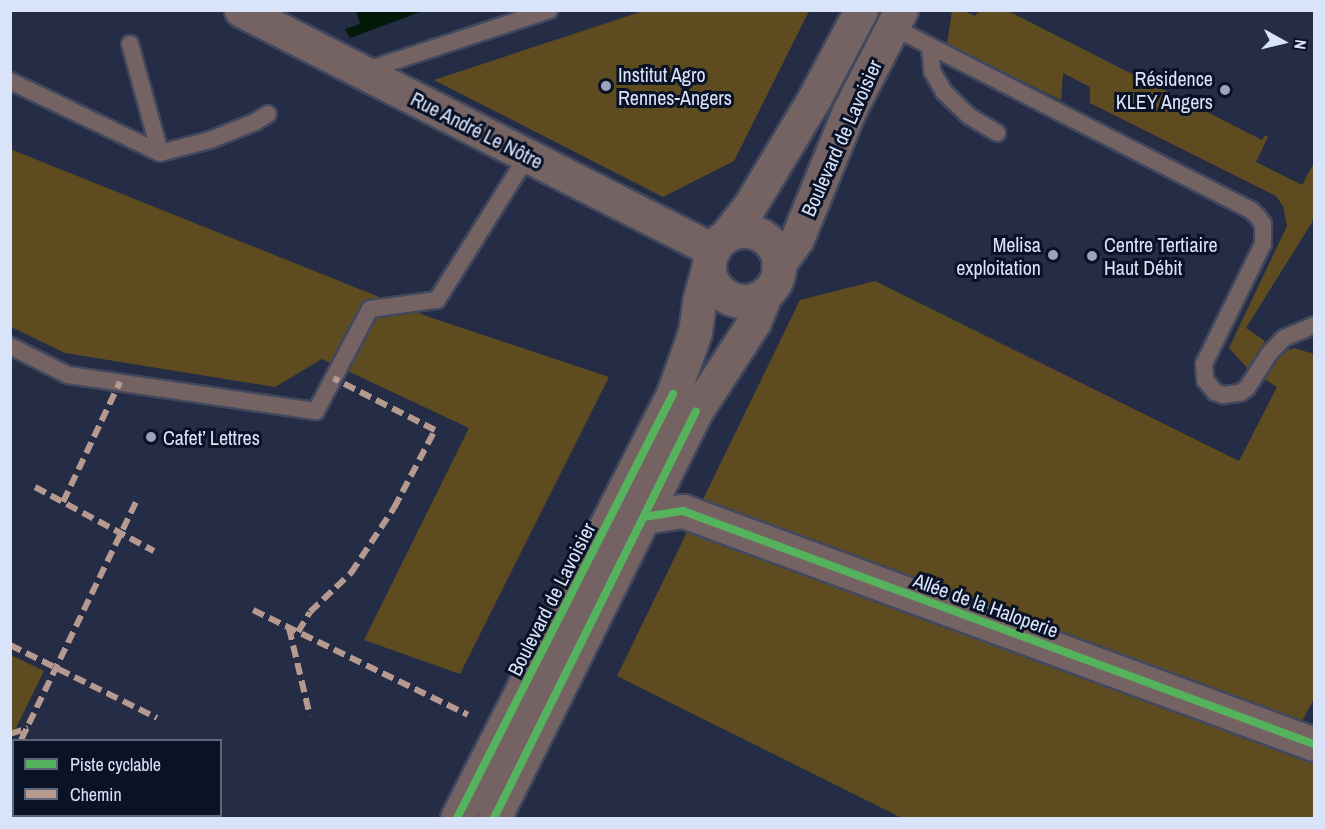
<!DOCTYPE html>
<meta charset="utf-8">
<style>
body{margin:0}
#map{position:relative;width:1325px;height:829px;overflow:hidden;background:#252d46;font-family:"Archivo Narrow",sans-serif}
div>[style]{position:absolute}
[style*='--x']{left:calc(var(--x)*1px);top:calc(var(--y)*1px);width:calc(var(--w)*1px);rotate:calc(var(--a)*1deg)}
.green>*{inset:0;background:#5e4c20}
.water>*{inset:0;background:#031a09}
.roads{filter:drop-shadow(2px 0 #41485d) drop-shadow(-2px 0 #41485d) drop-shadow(0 2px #41485d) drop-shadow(0 -2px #41485d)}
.lane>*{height:16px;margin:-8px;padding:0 8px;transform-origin:8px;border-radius:8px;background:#756364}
.street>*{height:33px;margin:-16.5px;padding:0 16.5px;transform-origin:16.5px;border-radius:16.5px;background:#756364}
.street>.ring{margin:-16.5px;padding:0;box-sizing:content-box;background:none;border:33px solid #756364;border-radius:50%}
.quiet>*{height:6px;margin-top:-3px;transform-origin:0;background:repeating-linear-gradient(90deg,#b69a8f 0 12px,transparent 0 18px)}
.cycleway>*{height:8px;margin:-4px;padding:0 4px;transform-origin:4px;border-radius:4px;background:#56b35d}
.dots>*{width:16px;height:16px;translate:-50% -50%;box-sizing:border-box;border:3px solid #0a1226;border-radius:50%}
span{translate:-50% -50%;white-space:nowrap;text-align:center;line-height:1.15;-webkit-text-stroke:6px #0a1226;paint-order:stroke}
.poi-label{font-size:20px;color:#d9e3fa}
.left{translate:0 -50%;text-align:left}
.right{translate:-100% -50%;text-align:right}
.street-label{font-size:20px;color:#d9e3fa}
.frame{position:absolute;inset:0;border:12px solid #d9e3fa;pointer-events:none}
.legend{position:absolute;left:12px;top:739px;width:210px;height:78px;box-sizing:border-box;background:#0a1226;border:2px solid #5d667b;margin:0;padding:8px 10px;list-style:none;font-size:18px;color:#d9e3fa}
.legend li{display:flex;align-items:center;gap:12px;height:30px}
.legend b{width:30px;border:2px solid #5d667b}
.north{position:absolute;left:1253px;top:12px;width:60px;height:60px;-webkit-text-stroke:4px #0a1226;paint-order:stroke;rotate:98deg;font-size:16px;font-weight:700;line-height:24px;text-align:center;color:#d9e3fa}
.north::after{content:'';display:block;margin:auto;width:21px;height:27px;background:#d9e3fa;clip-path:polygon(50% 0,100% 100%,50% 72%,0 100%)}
</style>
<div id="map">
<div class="green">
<div style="clip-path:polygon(643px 11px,809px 11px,734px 161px,663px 197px,434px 80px)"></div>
<div style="clip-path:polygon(952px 11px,964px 11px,975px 16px,979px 11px,1008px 11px,1262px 140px,1265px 135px,1268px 137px,1256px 162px,1302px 185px,1314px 163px,1314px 219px,1246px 328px,1265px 341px,1248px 369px,1229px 348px,1287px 226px,1283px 206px,1276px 196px,1090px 103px,1090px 87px,1063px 73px,1061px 100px,947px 44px)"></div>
<div style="clip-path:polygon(10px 149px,429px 317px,609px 377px,460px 674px,364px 640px,469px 428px,322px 359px,275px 387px,65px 353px,11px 327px)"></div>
<div style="clip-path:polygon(875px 281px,1239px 461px,1277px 387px,1263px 378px,1280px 353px,1294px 348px,1314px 354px,1314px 699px,1300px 725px,1314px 757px,1314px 818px,902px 818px,617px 676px,800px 300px)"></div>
<div style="clip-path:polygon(11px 655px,44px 671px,11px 738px)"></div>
</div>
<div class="water">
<div style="clip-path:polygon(356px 11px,422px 10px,423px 11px,350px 38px,345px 29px,360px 24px)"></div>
</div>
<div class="roads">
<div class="lane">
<div style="--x:893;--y:27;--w:402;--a:27.1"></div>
<div style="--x:1251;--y:210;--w:10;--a:45"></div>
<div style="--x:1258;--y:217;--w:9;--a:54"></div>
<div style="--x:1263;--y:224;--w:20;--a:90"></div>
<div style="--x:1263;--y:244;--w:134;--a:116.2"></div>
<div style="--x:1204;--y:364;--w:16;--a:86"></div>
<div style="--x:1205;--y:380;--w:16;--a:50"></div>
<div style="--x:1215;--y:392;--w:9;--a:21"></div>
<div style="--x:1223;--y:395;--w:17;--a:-7"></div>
<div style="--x:1240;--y:393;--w:9;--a:-36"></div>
<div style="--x:1247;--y:388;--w:40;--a:-57.1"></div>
<div style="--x:1269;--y:354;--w:22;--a:-47"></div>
<div style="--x:1284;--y:338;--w:33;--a:-23"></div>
<div style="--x:130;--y:44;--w:113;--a:74.6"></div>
<div style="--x:930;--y:47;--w:24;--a:85"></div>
<div style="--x:932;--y:71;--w:24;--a:60"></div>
<div style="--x:944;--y:92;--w:35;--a:44"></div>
<div style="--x:969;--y:116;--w:33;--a:31"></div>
<div style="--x:364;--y:71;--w:195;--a:-18.2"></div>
<div style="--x:10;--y:81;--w:166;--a:25.6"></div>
<div style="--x:160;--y:153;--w:52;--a:-14.6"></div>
<div style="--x:210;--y:140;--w:48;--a:-21.8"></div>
<div style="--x:255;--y:122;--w:15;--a:-32"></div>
<div style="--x:10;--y:346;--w:65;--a:26.6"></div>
<div style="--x:68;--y:375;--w:251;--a:8.3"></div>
<div style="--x:316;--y:411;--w:115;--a:-62.1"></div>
<div style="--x:370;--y:309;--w:68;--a:-7.7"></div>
<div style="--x:437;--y:300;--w:171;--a:-57.9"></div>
</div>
<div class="street">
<div style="--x:241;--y:10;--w:530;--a:26.95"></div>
<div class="ring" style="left:709px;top:231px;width:37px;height:37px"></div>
<div style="--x:726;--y:236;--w:37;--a:-52"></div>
<div style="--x:749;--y:207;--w:128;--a:-59"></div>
<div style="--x:815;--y:97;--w:98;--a:-62.1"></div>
<div style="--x:778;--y:265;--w:32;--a:-54"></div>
<div style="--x:797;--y:239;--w:138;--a:-67.9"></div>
<div style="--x:849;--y:111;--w:114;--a:-62.8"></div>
<div style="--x:644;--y:517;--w:39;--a:-9"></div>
<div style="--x:683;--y:511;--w:673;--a:20.27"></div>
<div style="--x:457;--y:818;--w:476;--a:-63"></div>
<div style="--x:673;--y:394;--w:66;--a:-70.5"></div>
<div style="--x:695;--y:332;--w:30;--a:-82"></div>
<div style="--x:699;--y:302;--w:38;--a:-75"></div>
<div style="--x:494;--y:818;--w:454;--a:-63.6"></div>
<div style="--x:696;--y:411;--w:106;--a:-56.9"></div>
<div style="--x:754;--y:322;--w:31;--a:-68"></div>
</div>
</div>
<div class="quiet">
<div style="--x:35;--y:487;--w:135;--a:28.3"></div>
<div style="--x:63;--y:502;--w:133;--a:-64.6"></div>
<div style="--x:253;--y:610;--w:239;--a:26"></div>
<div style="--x:289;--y:628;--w:90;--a:76.6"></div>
<div style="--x:298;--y:632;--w:23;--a:-59"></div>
<div style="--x:310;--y:612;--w:57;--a:-43.6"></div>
<div style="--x:351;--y:573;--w:78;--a:-56.5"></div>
<div style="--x:394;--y:508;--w:88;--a:-62.3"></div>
<div style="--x:435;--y:430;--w:114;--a:-153"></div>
<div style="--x:10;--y:645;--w:164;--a:26.4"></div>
<div style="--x:10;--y:734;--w:19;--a:-18"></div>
<div style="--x:21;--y:740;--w:269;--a:-64.2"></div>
<div style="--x:10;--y:763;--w:7;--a:-56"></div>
</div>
<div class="cycleway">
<div style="--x:644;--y:517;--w:39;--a:-9"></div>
<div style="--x:683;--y:511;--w:673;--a:20.27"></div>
<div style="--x:457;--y:818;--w:476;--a:-63"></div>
<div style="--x:494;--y:818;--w:454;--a:-63.6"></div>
</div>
<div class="dots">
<div style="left:606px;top:86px;background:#9aa3bb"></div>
<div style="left:1225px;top:90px;background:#9aa3bb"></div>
<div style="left:1053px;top:255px;background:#9aa3bb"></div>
<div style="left:1092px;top:256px;background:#9aa3bb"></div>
<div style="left:151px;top:437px;background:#9aa3bb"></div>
</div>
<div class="poi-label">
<span class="left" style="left:618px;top:86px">Institut Agro<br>Rennes-Angers</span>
<span class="right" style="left:1213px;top:90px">Résidence<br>KLEY Angers</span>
<span class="right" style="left:1041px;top:256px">Melisa<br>exploitation</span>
<span class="left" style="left:1104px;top:256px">Centre Tertiaire<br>Haut Débit</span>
<span class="left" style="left:163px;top:437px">Cafet’ Lettres</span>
</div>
<div class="street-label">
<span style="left:477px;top:130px;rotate:27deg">Rue André Le Nôtre</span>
<span style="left:841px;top:138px;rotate:-66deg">Boulevard de Lavoisier</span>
<span style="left:551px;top:599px;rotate:-63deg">Boulevard de Lavoisier</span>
<span style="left:986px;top:605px;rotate:20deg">Allée de la Haloperie</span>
</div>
<div class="frame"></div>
<ul class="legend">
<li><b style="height:8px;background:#56b35d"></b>Piste cyclable</li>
<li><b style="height:8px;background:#b69a8f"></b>Chemin</li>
</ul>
<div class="north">N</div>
</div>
